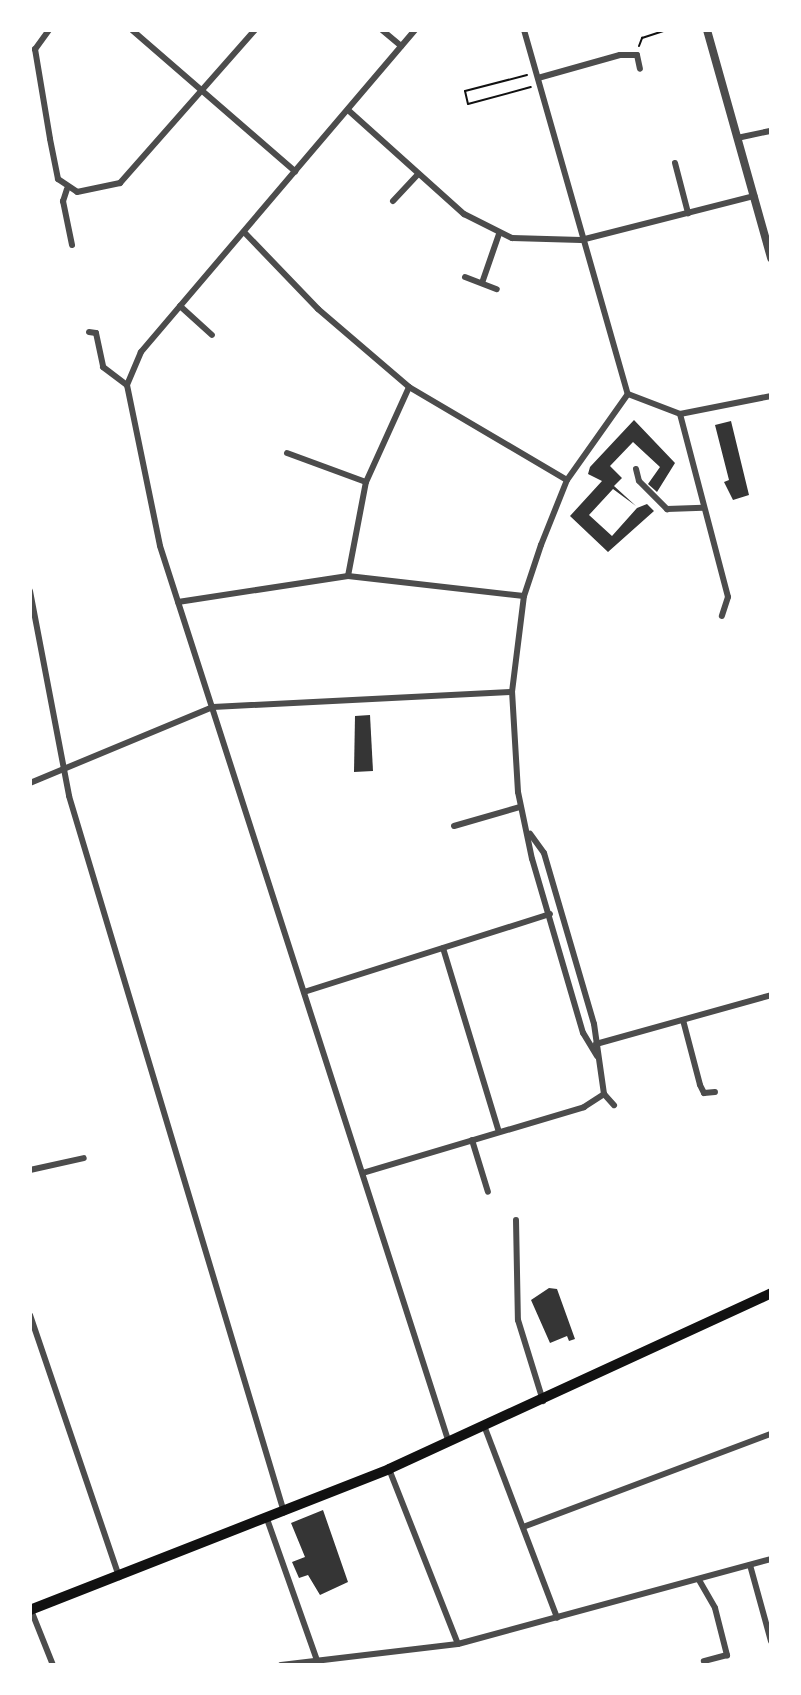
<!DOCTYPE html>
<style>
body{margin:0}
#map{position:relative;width:801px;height:1695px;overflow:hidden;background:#fff;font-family:Poppins,sans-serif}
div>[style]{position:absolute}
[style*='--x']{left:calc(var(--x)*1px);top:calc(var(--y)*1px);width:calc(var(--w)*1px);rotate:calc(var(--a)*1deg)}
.building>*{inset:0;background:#353535}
.path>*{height:2px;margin:-1px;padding:0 1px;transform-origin:1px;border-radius:1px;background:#111}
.minor>*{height:6px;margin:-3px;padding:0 3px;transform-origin:3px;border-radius:3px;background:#4c4c4c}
.tertiary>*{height:8px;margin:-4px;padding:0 4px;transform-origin:4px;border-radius:4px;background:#4c4c4c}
.primary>*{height:10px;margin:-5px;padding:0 5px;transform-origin:5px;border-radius:5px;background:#111}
span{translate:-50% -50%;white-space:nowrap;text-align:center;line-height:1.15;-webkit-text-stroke:6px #fff;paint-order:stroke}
.frame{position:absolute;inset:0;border:32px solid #fff;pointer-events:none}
</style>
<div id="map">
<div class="building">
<div style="clip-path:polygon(634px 420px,675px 463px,657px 492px,648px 484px,660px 467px,633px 442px,610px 466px,622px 478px,614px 486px,636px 506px,613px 489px,589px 515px,612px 536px,637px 508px,647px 504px,654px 511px,608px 552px,570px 516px,602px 481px,588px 474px,590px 467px)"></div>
<div style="clip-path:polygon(731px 421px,749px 495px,733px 500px,724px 482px,729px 480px,715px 425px)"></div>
<div style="clip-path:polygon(370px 715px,373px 771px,354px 772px,355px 716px)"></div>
<div style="clip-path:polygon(549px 1288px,557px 1289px,575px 1339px,569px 1341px,567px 1336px,550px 1343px,531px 1300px)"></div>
<div style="clip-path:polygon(323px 1510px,348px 1582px,320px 1595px,308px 1575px,299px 1578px,292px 1562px,305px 1557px,291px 1523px)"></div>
</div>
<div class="path">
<div style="--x:639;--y:46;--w:9;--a:-69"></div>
<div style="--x:642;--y:38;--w:25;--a:-18"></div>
<div style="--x:527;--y:75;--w:64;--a:165.5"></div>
<div style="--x:465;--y:91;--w:13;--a:77"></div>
<div style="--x:468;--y:104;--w:65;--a:-15.1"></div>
</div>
<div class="minor">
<div style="--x:49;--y:30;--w:24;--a:126"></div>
<div style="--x:35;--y:49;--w:91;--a:80.5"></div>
<div style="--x:50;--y:139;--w:41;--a:78.7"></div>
<div style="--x:58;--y:179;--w:23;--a:34"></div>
<div style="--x:77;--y:192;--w:44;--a:-11.8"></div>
<div style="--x:120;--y:183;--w:204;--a:-48.6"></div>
<div style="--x:132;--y:30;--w:216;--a:40.9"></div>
<div style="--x:382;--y:30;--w:25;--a:40"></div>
<div style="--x:415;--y:30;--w:423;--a:130.4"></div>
<div style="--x:141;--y:352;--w:36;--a:113"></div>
<div style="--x:127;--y:385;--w:164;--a:78.4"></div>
<div style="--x:160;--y:546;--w:942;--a:72.14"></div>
<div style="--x:524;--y:30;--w:379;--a:74.1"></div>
<div style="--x:628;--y:394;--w:56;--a:21"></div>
<div style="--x:680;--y:414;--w:93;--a:-11.2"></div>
<div style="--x:538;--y:78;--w:85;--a:-15.7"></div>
<div style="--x:620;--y:55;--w:17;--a:0"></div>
<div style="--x:637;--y:55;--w:14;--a:78"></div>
<div style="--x:348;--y:110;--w:156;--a:41.9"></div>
<div style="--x:464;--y:214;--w:54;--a:26.6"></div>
<div style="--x:512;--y:238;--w:69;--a:1.7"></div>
<div style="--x:581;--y:240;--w:179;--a:-14.3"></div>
<div style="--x:737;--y:138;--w:35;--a:-12"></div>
<div style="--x:675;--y:163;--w:52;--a:75.4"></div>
<div style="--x:67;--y:189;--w:13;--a:108"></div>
<div style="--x:63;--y:201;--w:45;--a:78.4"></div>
<div style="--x:393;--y:201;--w:37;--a:-47"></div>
<div style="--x:244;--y:232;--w:107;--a:46.1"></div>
<div style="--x:318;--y:309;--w:120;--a:40.6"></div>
<div style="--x:409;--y:387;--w:183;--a:30.5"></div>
<div style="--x:465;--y:277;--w:34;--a:21"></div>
<div style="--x:482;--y:283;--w:52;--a:-70.9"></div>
<div style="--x:180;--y:306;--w:43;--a:42.2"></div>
<div style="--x:89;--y:332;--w:7;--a:8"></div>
<div style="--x:96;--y:333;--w:35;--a:78"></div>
<div style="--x:103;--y:367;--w:30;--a:37"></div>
<div style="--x:680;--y:414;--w:189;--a:75.3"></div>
<div style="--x:728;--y:597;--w:20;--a:108"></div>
<div style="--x:287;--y:453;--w:84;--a:20.2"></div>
<div style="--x:636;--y:469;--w:12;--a:76"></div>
<div style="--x:639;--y:481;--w:40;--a:45"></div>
<div style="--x:667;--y:509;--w:36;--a:-2"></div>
<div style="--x:348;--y:576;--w:96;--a:-79.2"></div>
<div style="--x:366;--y:482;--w:104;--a:-65.6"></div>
<div style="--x:30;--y:591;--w:209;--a:79.2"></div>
<div style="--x:69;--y:796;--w:748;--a:73.29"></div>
<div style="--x:178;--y:602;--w:172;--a:-8.7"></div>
<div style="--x:348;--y:576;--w:177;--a:6.5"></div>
<div style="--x:30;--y:783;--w:198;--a:-22.6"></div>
<div style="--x:213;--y:707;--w:299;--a:-2.9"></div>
<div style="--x:454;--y:826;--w:69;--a:-16.1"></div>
<div style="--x:443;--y:948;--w:192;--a:73.1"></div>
<div style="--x:304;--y:992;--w:258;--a:-17.6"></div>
<div style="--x:683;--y:1020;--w:67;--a:75.3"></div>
<div style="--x:700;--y:1085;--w:9;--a:63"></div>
<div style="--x:704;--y:1093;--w:11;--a:-5"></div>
<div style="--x:596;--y:1044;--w:182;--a:-15.6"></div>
<div style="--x:597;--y:1056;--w:27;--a:-121"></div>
<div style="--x:583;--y:1033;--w:181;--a:-106.3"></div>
<div style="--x:532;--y:859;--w:68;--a:-101.8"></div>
<div style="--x:518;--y:792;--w:100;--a:-93.4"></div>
<div style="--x:512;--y:692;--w:97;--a:-82.9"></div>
<div style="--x:524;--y:596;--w:54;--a:-71.6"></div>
<div style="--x:541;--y:545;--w:70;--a:-68.2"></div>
<div style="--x:567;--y:480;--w:105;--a:-54.7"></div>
<div style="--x:604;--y:1094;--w:15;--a:48"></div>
<div style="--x:472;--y:1140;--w:54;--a:72.9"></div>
<div style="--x:30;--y:1170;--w:55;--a:-12.5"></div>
<div style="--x:363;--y:1173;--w:231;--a:-16.6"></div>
<div style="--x:584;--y:1107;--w:24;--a:-33"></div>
<div style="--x:604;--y:1094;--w:71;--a:-98.1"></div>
<div style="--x:594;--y:1024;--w:178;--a:-106.3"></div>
<div style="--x:544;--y:853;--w:24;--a:-126"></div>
<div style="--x:516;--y:1220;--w:100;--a:88.9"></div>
<div style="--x:518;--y:1320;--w:85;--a:72.8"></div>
<div style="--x:30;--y:1315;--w:277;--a:71.2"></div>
<div style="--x:485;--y:1428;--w:203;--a:69.2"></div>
<div style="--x:389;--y:1469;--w:188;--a:68.5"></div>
<div style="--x:267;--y:1519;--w:150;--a:70.5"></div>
<div style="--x:523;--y:1527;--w:265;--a:-20.6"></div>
<div style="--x:750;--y:1565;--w:79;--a:74.6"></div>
<div style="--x:699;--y:1580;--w:32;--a:60"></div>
<div style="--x:715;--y:1608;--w:49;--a:75.7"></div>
<div style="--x:727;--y:1655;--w:24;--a:165"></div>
<div style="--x:31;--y:1610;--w:59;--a:68.2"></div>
<div style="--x:281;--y:1665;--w:178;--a:-6.8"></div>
<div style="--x:458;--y:1644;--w:324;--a:-15.2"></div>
</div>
<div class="tertiary">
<div style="--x:707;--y:30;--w:237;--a:74.3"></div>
</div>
<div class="primary">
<div style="--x:30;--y:1610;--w:386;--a:-21.4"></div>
<div style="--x:389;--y:1469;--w:421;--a:-24.7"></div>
</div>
<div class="frame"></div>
</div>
